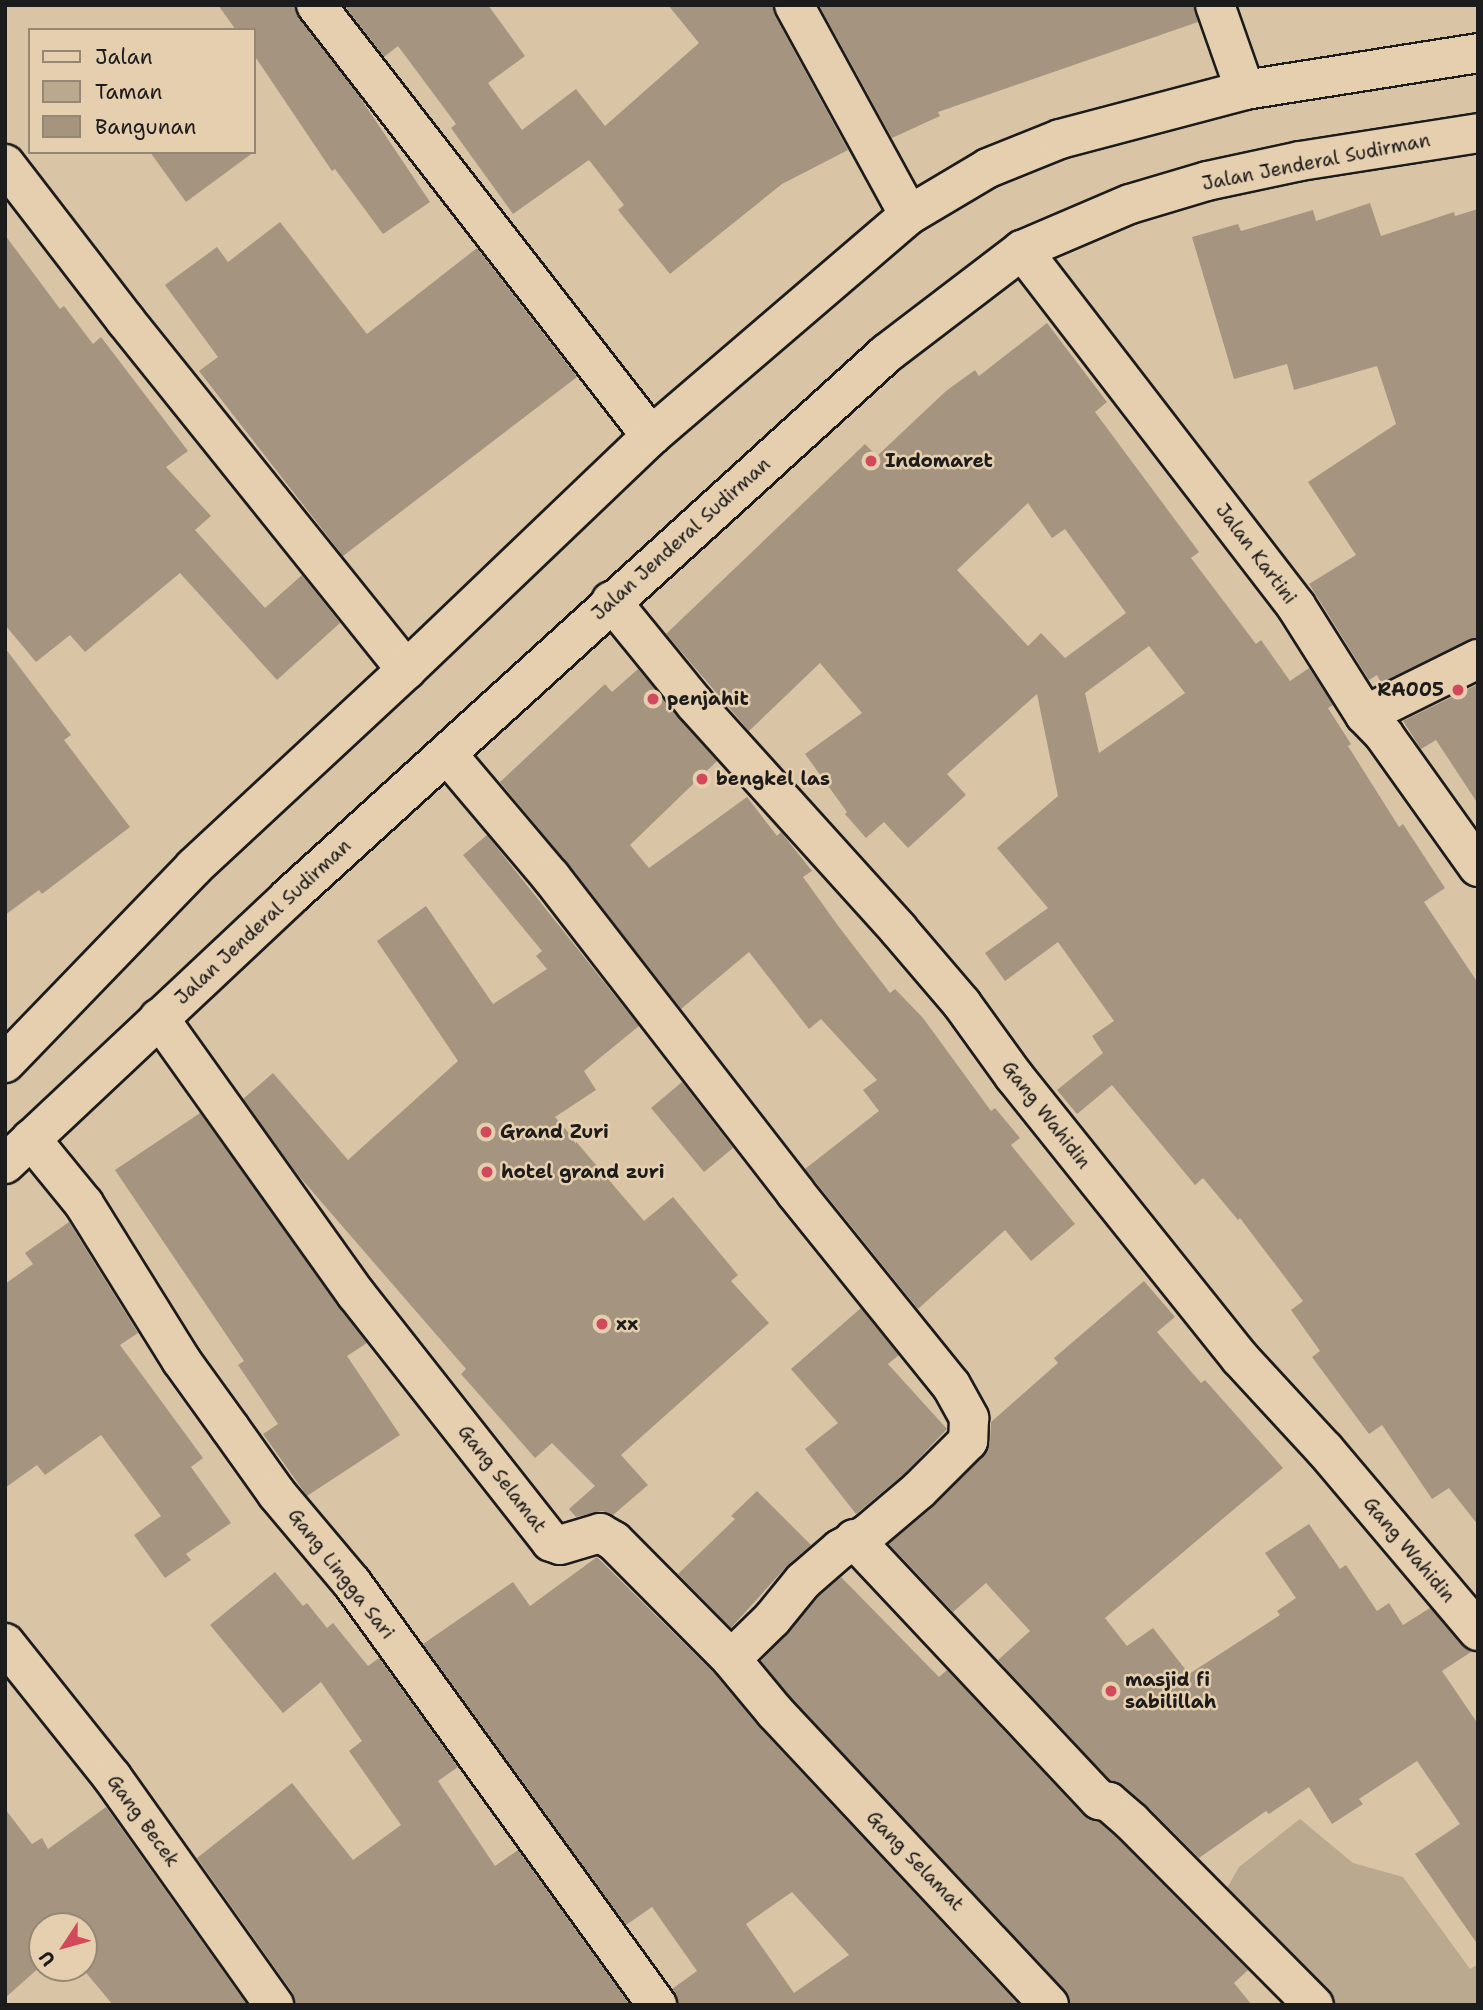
<!DOCTYPE html>
<style>
body{margin:0}
#map{position:relative;width:1483px;height:2010px;overflow:hidden;background:#dac4a6;font-family:"Shantell Sans",sans-serif}
div>[style]{position:absolute}
[style*='--x']{left:calc(var(--x)*1px);top:calc(var(--y)*1px);width:calc(var(--w)*1px);rotate:calc(var(--a)*1deg)}
.green>*{inset:0;background:#baa88f}
.building>*{inset:0;background:#a59580}
.roads{filter:drop-shadow(2px 0 #1c1c1c) drop-shadow(-2px 0 #1c1c1c) drop-shadow(0 2px #1c1c1c) drop-shadow(0 -2px #1c1c1c)}
.street>*{height:38px;margin:-19px;padding:0 19px;transform-origin:19px;border-radius:19px;background:#e6cfaf}
.primary>*{height:38px;margin:-19px;padding:0 19px;transform-origin:19px;border-radius:19px;background:#e6cfaf}
.dots>*{width:19px;height:19px;translate:-50% -50%;box-sizing:border-box;border:4px solid #e6cfaf;border-radius:50%}
span{translate:-50% -50%;white-space:nowrap;text-align:center;line-height:1.15;-webkit-text-stroke:5px #e6cfaf;paint-order:stroke}
.street-label{font-size:19px;color:#1c1c1c}
.poi-label{font-size:19px;color:#1c1c1c;font-weight:700}
.left{translate:0 -50%;text-align:left}
.right{translate:-100% -50%;text-align:right}
.frame{position:absolute;inset:0;border:7px solid #1c1c1c;pointer-events:none}
.legend{position:absolute;left:28px;top:28px;width:228px;height:126px;box-sizing:border-box;background:#e6cfaf;border:2px solid #958774;margin:0;padding:9px 12px;list-style:none;font-size:21px;color:#1c1c1c}
.legend li{display:flex;align-items:center;gap:14px;height:35px}
.legend b{width:35px;border:2px solid #958774}
.north{position:absolute;left:28px;top:1912px;width:70px;height:70px;box-sizing:border-box;background:#e6cfaf;border:2px solid #958774;border-radius:50%;rotate:234deg;font-size:19px;font-weight:700;line-height:28px;text-align:center;color:#1c1c1c}
.north::after{content:'';display:block;margin:auto;width:24px;height:32px;background:#d1495b;clip-path:polygon(50% 0,100% 100%,50% 72%,0 100%)}
</style>
<div id="map">
<div class="green">
<div style="clip-path:polygon(1300px 1819px,1353px 1863px,1403px 1877px,1470px 1969px,1478px 1964px,1478px 2005px,1327px 2005px,1226px 1890px,1239px 1867px)"></div>
</div>
<div class="building">
<div style="clip-path:polygon(218px 5px,295px 5px,299px 18px,357px 93px,430px 202px,383px 234px,335px 169px,332px 171px,254px 55px,254px 30px,236px 30px)"></div>
<div style="clip-path:polygon(344px 5px,488px 5px,525px 56px,488px 83px,522px 130px,576px 89px,605px 126px,699px 43px,668px 5px,772px 5px,775px 16px,848px 150px,782px 184px,670px 274px,618px 210px,624px 205px,589px 160px,513px 214px,451px 128px,456px 124px,398px 46px,384px 57px)"></div>
<div style="clip-path:polygon(819px 5px,1194px 5px,1198px 22px,938px 112px,940px 116px,892px 138px)"></div>
<div style="clip-path:polygon(150px 152px,254px 152px,186px 202px)"></div>
<div style="clip-path:polygon(1370px 203px,1381px 236px,1454px 212px,1455px 216px,1478px 209px,1478px 637px,1381px 683px,1377px 675px,1369px 680px,1309px 584px,1356px 555px,1308px 482px,1396px 424px,1377px 366px,1294px 390px,1287px 364px,1234px 379px,1192px 237px,1238px 224px,1241px 231px,1313px 210px,1316px 221px)"></div>
<div style="clip-path:polygon(280px 222px,367px 334px,477px 248px,577px 377px,343px 556px,199px 371px,218px 357px,165px 285px,217px 247px,228px 262px)"></div>
<div style="clip-path:polygon(5px 235px,60px 309px,64px 306px,93px 344px,101px 337px,188px 451px,166px 467px,211px 516px,195px 530px,265px 608px,302px 575px,340px 623px,277px 680px,180px 573px,85px 652px,70px 635px,36px 662px,5px 625px)"></div>
<div style="clip-path:polygon(evenodd,1047px 323px,1107px 402px,1095px 412px,1199px 552px,1191px 558px,1256px 644px,1261px 640px,1290px 681px,1309px 668px,1333px 705px,1328px 708px,1351px 744px,1348px 746px,1399px 827px,1403px 824px,1445px 888px,1424px 902px,1478px 983px,1478px 1525px,1449px 1488px,1432px 1499px,1382px 1425px,1369px 1434px,1312px 1357px,1320px 1351px,1291px 1310px,1303px 1301px,1240px 1218px,1238px 1220px,1203px 1178px,1195px 1185px,1112px 1085px,1077px 1114px,1057px 1090px,1103px 1053px,1092px 1036px,1114px 1021px,1058px 942px,1005px 981px,985px 953px,1048px 908px,997px 848px,1058px 796px,1037px 694px,947px 774px,966px 795px,908px 848px,884px 822px,866px 838px,845px 814px,847px 812px,805px 754px,862px 713px,820px 663px,749px 731px,666px 634px,865px 444px,877px 456px,946px 391px,975px 370px,979px 376px,1047px 323px,1028px 503px,1052px 538px,1065px 529px,1126px 613px,1065px 658px,1041px 633px,1028px 646px,957px 570px,1028px 503px,1047px 323px,1149px 646px,1185px 693px,1099px 753px,1085px 693px,1149px 646px)"></div>
<div style="clip-path:polygon(5px 648px,71px 735px,64px 740px,130px 827px,42px 894px,39px 890px,5px 915px)"></div>
<div style="clip-path:polygon(638px 669px,717px 761px,630px 845px,649px 868px,747px 797px,777px 836px,781px 832px,812px 871px,803px 877px,839px 927px,890px 993px,895px 989px,923px 1018px,991px 1111px,995px 1108px,1020px 1138px,1011px 1145px,1075px 1224px,1031px 1261px,1005px 1230px,918px 1309px,805px 1169px,879px 1111px,863px 1090px,877px 1080px,821px 1019px,809px 1029px,749px 952px,681px 1009px,568px 864px,500px 782px,605px 684px,612px 692px)"></div>
<div style="clip-path:polygon(1478px 684px,1478px 804px,1436px 740px,1421px 749px,1403px 721px)"></div>
<div style="clip-path:polygon(487px 835px,639px 1026px,584px 1071px,596px 1090px,555px 1117px,644px 1221px,673px 1197px,738px 1275px,731px 1281px,769px 1323px,621px 1455px,648px 1485px,613px 1515px,602px 1511px,576px 1517px,569px 1509px,595px 1486px,552px 1443px,535px 1458px,461px 1374px,466px 1369px,298px 1175px,243px 1099px,273px 1073px,348px 1160px,458px 1061px,377px 941px,426px 906px,493px 1004px,547px 969px,536px 956px,542px 951px,463px 855px)"></div>
<div style="clip-path:polygon(682px 1082px,733px 1148px,704px 1172px,651px 1108px)"></div>
<div style="clip-path:polygon(200px 1113px,367px 1343px,347px 1356px,400px 1435px,307px 1496px,263px 1434px,278px 1424px,238px 1365px,244px 1361px,115px 1170px)"></div>
<div style="clip-path:polygon(69px 1222px,138px 1333px,120px 1345px,203px 1458px,191px 1467px,231px 1523px,186px 1554px,191px 1560px,165px 1578px,134px 1535px,161px 1516px,101px 1435px,45px 1475px,37px 1465px,5px 1488px,5px 1284px,33px 1264px,25px 1253px)"></div>
<div style="clip-path:polygon(1144px 1281px,1175px 1317px,1157px 1332px,1201px 1383px,1205px 1380px,1283px 1468px,1105px 1618px,1127px 1646px,1153px 1628px,1189px 1674px,1280px 1615px,1277px 1611px,1296px 1598px,1265px 1553px,1309px 1524px,1340px 1569px,1346px 1565px,1377px 1611px,1389px 1603px,1403px 1625px,1430px 1608px,1471px 1652px,1442px 1671px,1478px 1724px,1478px 1945px,1415px 1854px,1460px 1824px,1417px 1761px,1359px 1799px,1363px 1804px,1332px 1824px,1309px 1787px,1269px 1814px,1266px 1811px,1199px 1858px,1146px 1805px,1123px 1785px,1110px 1780px,998px 1660px,1030px 1631px,986px 1583px,953px 1612px,889px 1544px,934px 1506px,983px 1456px,990px 1442px,991px 1422px,1058px 1363px,1054px 1358px)"></div>
<div style="clip-path:polygon(861px 1308px,899px 1355px,888px 1364px,947px 1429px,904px 1474px,856px 1514px,805px 1449px,838px 1423px,791px 1369px)"></div>
<div style="clip-path:polygon(757px 1491px,811px 1545px,786px 1567px,731px 1628px,678px 1574px,735px 1519px,731px 1516px)"></div>
<div style="clip-path:polygon(evenodd,597px 1557px,715px 1674px,759px 1727px,1019px 2005px,679px 2005px,672px 1989px,697px 1971px,652px 1907px,626px 1925px,423px 1644px,513px 1582px,530px 1606px,597px 1557px,792px 1892px,849px 1955px,794px 1993px,746px 1924px,792px 1892px)"></div>
<div style="clip-path:polygon(275px 1572px,303px 1606px,307px 1603px,327px 1628px,333px 1623px,368px 1666px,379px 1658px,458px 1767px,438px 1781px,495px 1866px,518px 1850px,630px 2005px,296px 2005px,292px 1992px,197px 1858px,292px 1783px,353px 1860px,401px 1825px,349px 1751px,362px 1741px,321px 1682px,283px 1713px,210px 1625px)"></div>
<div style="clip-path:polygon(841px 1577px,939px 1677px,947px 1670px,1083px 1815px,1099px 1822px,1117px 1838px,1248px 1970px,1234px 1983px,1252px 2005px,1070px 2005px,1065px 1990px,791px 1698px,761px 1661px,819px 1596px)"></div>
<div style="clip-path:polygon(106px 1807px,247px 2005px,113px 2005px,82px 1968px,84px 1926px,42px 1926px,42px 1965px,5px 1998px,5px 1809px,32px 1844px,42px 1838px,48px 1849px)"></div>
</div>
<div class="roads">
<div class="street">
<div style="--x:316;--y:5;--w:546;--a:52.14"></div>
<div style="--x:794;--y:5;--w:239;--a:61.3"></div>
<div style="--x:1215;--y:5;--w:90;--a:70.6"></div>
<div style="--x:5;--y:164;--w:197;--a:52.4"></div>
<div style="--x:125;--y:320;--w:449;--a:51.2"></div>
<div style="--x:1022;--y:250;--w:449;--a:52.4"></div>
<div style="--x:1296;--y:606;--w:129;--a:57.7"></div>
<div style="--x:1365;--y:715;--w:28;--a:46"></div>
<div style="--x:1384;--y:735;--w:162;--a:54.5"></div>
<div style="--x:611;--y:601;--w:133;--a:50.8"></div>
<div style="--x:695;--y:704;--w:303;--a:47.9"></div>
<div style="--x:898;--y:929;--w:99;--a:49.5"></div>
<div style="--x:962;--y:1004;--w:89;--a:54.2"></div>
<div style="--x:1014;--y:1076;--w:361;--a:51.3"></div>
<div style="--x:1240;--y:1358;--w:125;--a:47.3"></div>
<div style="--x:1325;--y:1450;--w:237;--a:49.8"></div>
<div style="--x:1365;--y:715;--w:126;--a:-26.4"></div>
<div style="--x:447;--y:754;--w:161;--a:49.8"></div>
<div style="--x:551;--y:877;--w:398;--a:52.2"></div>
<div style="--x:795;--y:1192;--w:248;--a:51.1"></div>
<div style="--x:951;--y:1385;--w:38;--a:61"></div>
<div style="--x:969;--y:1418;--w:23;--a:92"></div>
<div style="--x:968;--y:1441;--w:69;--a:135"></div>
<div style="--x:919;--y:1490;--w:68;--a:139.8"></div>
<div style="--x:867;--y:1534;--w:31;--a:151"></div>
<div style="--x:840;--y:1549;--w:49;--a:139.1"></div>
<div style="--x:803;--y:1581;--w:49;--a:129.2"></div>
<div style="--x:772;--y:1619;--w:57;--a:135.7"></div>
<div style="--x:159;--y:1018;--w:339;--a:54.5"></div>
<div style="--x:356;--y:1294;--w:315;--a:51.8"></div>
<div style="--x:551;--y:1542;--w:9;--a:18"></div>
<div style="--x:560;--y:1545;--w:42;--a:-16.7"></div>
<div style="--x:600;--y:1533;--w:16;--a:30"></div>
<div style="--x:614;--y:1541;--w:166;--a:45.2"></div>
<div style="--x:731;--y:1659;--w:69;--a:50.3"></div>
<div style="--x:775;--y:1712;--w:401;--a:46.9"></div>
<div style="--x:31;--y:1139;--w:84;--a:50.8"></div>
<div style="--x:84;--y:1204;--w:184;--a:58.1"></div>
<div style="--x:181;--y:1360;--w:84;--a:54.2"></div>
<div style="--x:230;--y:1428;--w:81;--a:54.5"></div>
<div style="--x:277;--y:1494;--w:116;--a:49.9"></div>
<div style="--x:352;--y:1583;--w:521;--a:54.14"></div>
<div style="--x:854;--y:1539;--w:358;--a:46.8"></div>
<div style="--x:1099;--y:1800;--w:10;--a:11"></div>
<div style="--x:1109;--y:1802;--w:30;--a:41"></div>
<div style="--x:1132;--y:1822;--w:258;--a:45.2"></div>
<div style="--x:5;--y:1643;--w:171;--a:51.4"></div>
<div style="--x:112;--y:1777;--w:280;--a:54.6"></div>
</div>
<div class="primary">
<div style="--x:5;--y:1063;--w:272;--a:-46"></div>
<div style="--x:194;--y:867;--w:289;--a:-42.9"></div>
<div style="--x:406;--y:670;--w:339;--a:-43.7"></div>
<div style="--x:651;--y:436;--w:340;--a:-40.6"></div>
<div style="--x:909;--y:215;--w:92;--a:-30.7"></div>
<div style="--x:988;--y:168;--w:78;--a:-21.9"></div>
<div style="--x:1060;--y:139;--w:191;--a:-14.8"></div>
<div style="--x:1245;--y:90;--w:236;--a:-9"></div>
<div style="--x:5;--y:1164;--w:390;--a:-43.2"></div>
<div style="--x:289;--y:897;--w:808;--a:-42.29"></div>
<div style="--x:887;--y:353;--w:170;--a:-37.3"></div>
<div style="--x:1022;--y:250;--w:117;--a:-23.1"></div>
<div style="--x:1130;--y:204;--w:80;--a:-16.6"></div>
<div style="--x:1207;--y:181;--w:95;--a:-12.1"></div>
<div style="--x:1300;--y:161;--w:180;--a:-8.9"></div>
</div>
</div>
<div class="dots">
<div style="left:871px;top:461px;background:#d1495b"></div>
<div style="left:1458px;top:690px;background:#d1495b"></div>
<div style="left:653px;top:699px;background:#d1495b"></div>
<div style="left:702px;top:779px;background:#d1495b"></div>
<div style="left:486px;top:1132px;background:#d1495b"></div>
<div style="left:487px;top:1172px;background:#d1495b"></div>
<div style="left:602px;top:1324px;background:#d1495b"></div>
<div style="left:1111px;top:1691px;background:#d1495b"></div>
</div>
<div class="street-label">
<span style="left:1316px;top:162px;rotate:-11deg">Jalan Jenderal Sudirman</span>
<span style="left:681px;top:539px;rotate:-42deg">Jalan Jenderal Sudirman</span>
<span style="left:1256px;top:554px;rotate:53deg">Jalan Kartini</span>
<span style="left:263px;top:922px;rotate:-43deg">Jalan Jenderal Sudirman</span>
<span style="left:1046px;top:1115px;rotate:52deg">Gang Wahidin</span>
<span style="left:502px;top:1479px;rotate:52deg">Gang Selamat</span>
<span style="left:1409px;top:1550px;rotate:50deg">Gang Wahidin</span>
<span style="left:341px;top:1574px;rotate:52deg">Gang Lingga Sari</span>
<span style="left:143px;top:1821px;rotate:54deg">Gang Becek</span>
<span style="left:915px;top:1861px;rotate:46deg">Gang Selamat</span>
</div>
<div class="poi-label">
<span class="left" style="left:885px;top:461px">Indomaret</span>
<span class="right" style="left:1444px;top:690px">RA005</span>
<span class="left" style="left:667px;top:699px">penjahit</span>
<span class="left" style="left:716px;top:779px">bengkel las</span>
<span class="left" style="left:500px;top:1132px">Grand Zuri</span>
<span class="left" style="left:501px;top:1172px">hotel grand zuri</span>
<span class="left" style="left:616px;top:1324px">xx</span>
<span class="left" style="left:1125px;top:1691px">masjid fi<br>sabilillah</span>
</div>
<div class="frame"></div>
<ul class="legend">
<li><b style="height:9px;background:#e6cfaf"></b>Jalan</li>
<li><b style="height:19px;background:#baa88f"></b>Taman</li>
<li><b style="height:19px;background:#a59580"></b>Bangunan</li>
</ul>
<div class="north">U</div>
</div>
